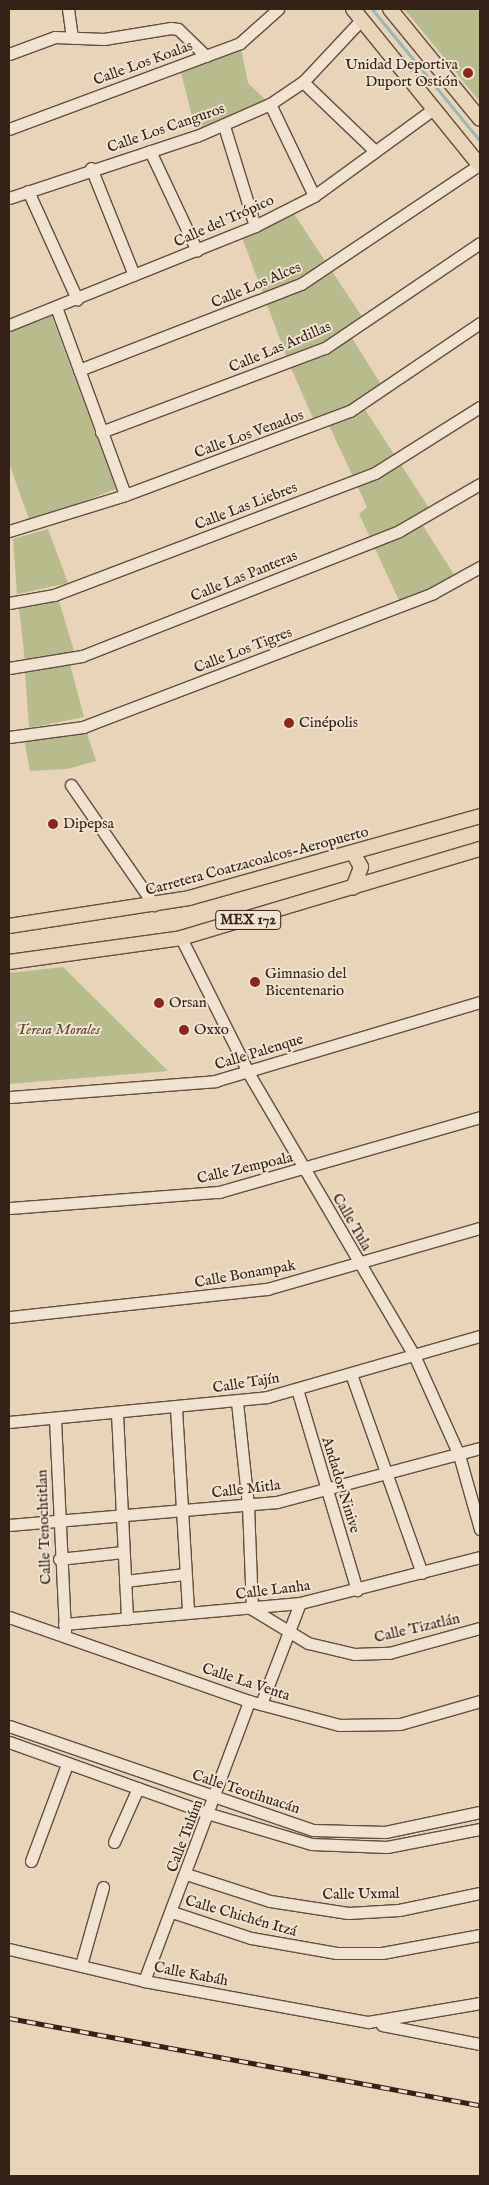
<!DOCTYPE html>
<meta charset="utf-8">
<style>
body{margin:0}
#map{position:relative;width:489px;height:2185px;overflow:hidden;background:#e9d4b7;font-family:"IM FELL English",serif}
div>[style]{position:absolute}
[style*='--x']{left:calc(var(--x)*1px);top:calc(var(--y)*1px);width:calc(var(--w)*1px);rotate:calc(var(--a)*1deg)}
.green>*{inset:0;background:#b8bc8d}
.stream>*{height:3px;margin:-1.5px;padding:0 1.5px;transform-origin:1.5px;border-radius:1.5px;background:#99b7b5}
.roads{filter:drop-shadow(1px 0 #624e3e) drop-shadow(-1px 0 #624e3e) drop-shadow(0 1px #624e3e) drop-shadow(0 -1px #624e3e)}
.minor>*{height:11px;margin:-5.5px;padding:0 5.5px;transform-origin:5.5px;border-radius:5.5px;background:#f1e3d0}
.major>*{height:14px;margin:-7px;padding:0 7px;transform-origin:7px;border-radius:7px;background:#e9d4b7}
.rail>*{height:5px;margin-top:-2.5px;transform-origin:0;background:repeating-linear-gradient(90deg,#f1e3d0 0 9px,#352116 0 18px);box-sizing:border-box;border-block:1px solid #352116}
.dots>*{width:14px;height:14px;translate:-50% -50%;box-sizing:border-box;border:2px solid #f1e3d0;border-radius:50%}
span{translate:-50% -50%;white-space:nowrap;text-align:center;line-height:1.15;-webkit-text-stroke:4px #f1e3d0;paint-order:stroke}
.shield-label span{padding:1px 4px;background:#f1e3d0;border:1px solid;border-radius:4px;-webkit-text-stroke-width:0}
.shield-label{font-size:14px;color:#352116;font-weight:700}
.street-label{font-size:15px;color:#352116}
.poi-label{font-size:15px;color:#352116}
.right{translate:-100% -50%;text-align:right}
.left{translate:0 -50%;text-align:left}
.park-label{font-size:15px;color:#564834;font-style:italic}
.frame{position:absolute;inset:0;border:10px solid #352116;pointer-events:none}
</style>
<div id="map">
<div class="green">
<div style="clip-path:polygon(404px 9px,480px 9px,480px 102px,433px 44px)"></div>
<div style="clip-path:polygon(240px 43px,248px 83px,270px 104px,197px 136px,179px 65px)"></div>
<div style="clip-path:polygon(290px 208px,365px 321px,349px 333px,385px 391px,362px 405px,433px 514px,420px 521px,458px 581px,401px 605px,359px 514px,367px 507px,327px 421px,316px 425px,290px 366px,240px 232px)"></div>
<div style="clip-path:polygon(51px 314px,116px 489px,30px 522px,9px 463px,9px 330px)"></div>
<div style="clip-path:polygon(48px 529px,68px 583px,17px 594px,13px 539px)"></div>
<div style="clip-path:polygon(59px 601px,74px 651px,25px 662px,19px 607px)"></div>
<div style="clip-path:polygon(70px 664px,84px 717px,29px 728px,25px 672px)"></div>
<div style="clip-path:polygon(86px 730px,96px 761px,67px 769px,30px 771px,24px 739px)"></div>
<div style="clip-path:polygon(63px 967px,168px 1071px,9px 1084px,9px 973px)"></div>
</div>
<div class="stream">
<div style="--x:372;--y:9;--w:171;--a:50.7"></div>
</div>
<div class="roads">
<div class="minor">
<div style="--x:68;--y:9;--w:29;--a:82"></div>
<div style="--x:9;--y:54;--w:49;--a:-20.3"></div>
<div style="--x:55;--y:37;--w:49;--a:2.3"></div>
<div style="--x:104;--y:39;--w:68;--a:-9.3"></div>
<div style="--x:171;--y:28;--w:7;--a:8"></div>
<div style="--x:178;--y:29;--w:39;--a:44"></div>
<div style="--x:303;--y:82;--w:100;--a:43.8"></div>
<div style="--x:270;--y:104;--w:102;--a:64.4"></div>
<div style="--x:224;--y:126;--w:105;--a:72.8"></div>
<div style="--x:9;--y:129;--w:246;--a:-20.4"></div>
<div style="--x:240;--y:43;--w:51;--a:-41.8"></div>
<div style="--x:150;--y:151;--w:110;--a:64.8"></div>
<div style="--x:91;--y:168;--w:115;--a:68.1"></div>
<div style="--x:28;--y:191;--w:119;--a:65.6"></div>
<div style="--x:9;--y:198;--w:198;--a:-18.3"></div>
<div style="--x:197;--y:136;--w:80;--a:-23.7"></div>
<div style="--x:270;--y:104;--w:40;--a:-34"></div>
<div style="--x:303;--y:82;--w:85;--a:-46.9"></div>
<div style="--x:56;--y:307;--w:200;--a:69.8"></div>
<div style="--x:9;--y:325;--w:265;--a:-21.9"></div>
<div style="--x:255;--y:226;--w:66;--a:-27"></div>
<div style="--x:314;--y:196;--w:146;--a:-36.1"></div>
<div style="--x:79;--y:370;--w:238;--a:-21.2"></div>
<div style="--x:301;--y:284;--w:214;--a:-33.8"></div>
<div style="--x:101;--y:432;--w:239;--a:-20.6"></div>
<div style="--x:325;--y:348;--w:187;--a:-34.1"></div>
<div style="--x:9;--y:531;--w:121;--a:-17.2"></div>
<div style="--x:125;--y:495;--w:240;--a:-20.5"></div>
<div style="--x:350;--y:411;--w:157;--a:-34.1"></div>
<div style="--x:9;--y:603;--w:46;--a:-10.1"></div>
<div style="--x:54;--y:595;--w:343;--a:-20.8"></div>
<div style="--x:375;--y:473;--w:124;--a:-32.2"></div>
<div style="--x:9;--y:668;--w:74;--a:-9.3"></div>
<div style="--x:82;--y:656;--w:341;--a:-21.5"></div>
<div style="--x:399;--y:531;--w:94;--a:-30.1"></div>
<div style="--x:9;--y:737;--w:75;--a:-7.7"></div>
<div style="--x:83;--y:727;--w:375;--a:-20.9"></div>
<div style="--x:433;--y:593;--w:54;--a:-29"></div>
<div style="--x:71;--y:785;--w:146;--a:55.3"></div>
<div style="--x:181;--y:938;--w:152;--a:63.4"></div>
<div style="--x:249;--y:1074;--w:326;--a:59.6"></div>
<div style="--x:414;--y:1355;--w:110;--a:65.8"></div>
<div style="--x:459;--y:1455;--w:77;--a:74.2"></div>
<div style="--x:9;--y:1097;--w:207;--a:-4.4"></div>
<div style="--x:215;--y:1081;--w:277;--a:-16.6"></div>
<div style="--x:9;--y:1208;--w:211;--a:-4.4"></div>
<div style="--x:219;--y:1192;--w:272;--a:-16"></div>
<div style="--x:9;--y:1317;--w:260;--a:-6.2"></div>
<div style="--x:267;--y:1289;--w:222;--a:-16"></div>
<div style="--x:351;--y:1374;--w:211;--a:70.4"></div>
<div style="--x:297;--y:1389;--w:210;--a:73.4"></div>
<div style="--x:237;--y:1402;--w:104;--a:83.9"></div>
<div style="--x:248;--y:1505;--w:104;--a:87.8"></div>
<div style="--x:252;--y:1609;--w:66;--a:31.3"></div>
<div style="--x:308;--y:1643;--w:47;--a:13.4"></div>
<div style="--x:354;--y:1654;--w:35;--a:-2"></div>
<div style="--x:389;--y:1653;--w:94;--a:-15.4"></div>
<div style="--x:176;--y:1408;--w:205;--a:86.6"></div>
<div style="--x:117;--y:1413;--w:206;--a:87.2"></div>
<div style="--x:55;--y:1419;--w:213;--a:87.3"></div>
<div style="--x:9;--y:1422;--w:259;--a:-5.5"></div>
<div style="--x:267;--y:1397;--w:222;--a:-16"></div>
<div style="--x:9;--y:1525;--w:269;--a:-4.9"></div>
<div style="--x:277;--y:1502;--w:210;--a:-14.9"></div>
<div style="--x:59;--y:1559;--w:64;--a:-6.2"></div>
<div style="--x:125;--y:1581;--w:60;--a:-6.7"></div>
<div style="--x:9;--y:1617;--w:254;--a:19.3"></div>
<div style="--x:249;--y:1701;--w:93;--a:14.9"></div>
<div style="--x:339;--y:1725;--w:61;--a:-0.9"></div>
<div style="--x:400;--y:1724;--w:83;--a:-16"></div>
<div style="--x:64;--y:1624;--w:237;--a:-5.1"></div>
<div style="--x:300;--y:1603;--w:186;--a:-14.3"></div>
<div style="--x:261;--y:1704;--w:108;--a:-68.9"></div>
<div style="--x:9;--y:1726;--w:321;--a:18.9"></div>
<div style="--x:313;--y:1830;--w:72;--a:1.6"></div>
<div style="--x:385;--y:1832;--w:97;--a:-11.9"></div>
<div style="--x:9;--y:1742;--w:214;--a:19.7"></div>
<div style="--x:210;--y:1814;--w:105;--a:16.5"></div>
<div style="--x:311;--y:1844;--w:76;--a:2.3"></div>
<div style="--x:387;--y:1847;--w:95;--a:-11"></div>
<div style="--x:114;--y:1842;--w:59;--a:-66"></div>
<div style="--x:31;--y:1861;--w:103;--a:-69.6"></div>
<div style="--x:186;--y:1874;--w:88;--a:17.8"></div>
<div style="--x:270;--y:1901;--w:79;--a:8.7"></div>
<div style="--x:348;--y:1913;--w:51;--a:-3.4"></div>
<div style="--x:399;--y:1910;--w:83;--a:-11.9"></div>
<div style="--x:172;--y:1912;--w:83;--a:18.2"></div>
<div style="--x:251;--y:1938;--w:87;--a:9.9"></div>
<div style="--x:337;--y:1953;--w:45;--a:0"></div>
<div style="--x:382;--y:1953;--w:100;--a:-10.4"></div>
<div style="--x:9;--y:1949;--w:139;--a:13.3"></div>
<div style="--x:144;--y:1981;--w:228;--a:10.4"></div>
<div style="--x:368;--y:2022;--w:114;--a:-9.6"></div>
<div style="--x:81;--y:1965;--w:81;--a:-74.2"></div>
<div style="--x:144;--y:1981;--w:299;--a:-69.4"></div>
<div style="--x:382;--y:2025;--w:100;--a:11"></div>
</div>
<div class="major">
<div style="--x:353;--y:9;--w:202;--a:51"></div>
<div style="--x:390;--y:9;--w:142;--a:50.7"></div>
<div style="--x:353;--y:853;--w:16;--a:60"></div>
<div style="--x:361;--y:867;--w:22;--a:111"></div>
<div style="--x:9;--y:926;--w:182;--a:-8.8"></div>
<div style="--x:189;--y:898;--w:302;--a:-15.7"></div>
<div style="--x:9;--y:962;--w:174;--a:-7.9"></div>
<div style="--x:181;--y:938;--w:312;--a:-16.6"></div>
</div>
</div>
<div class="rail">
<div style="--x:9;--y:2018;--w:479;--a:10.5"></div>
</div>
<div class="dots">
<div style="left:468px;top:73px;background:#8f2418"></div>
<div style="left:289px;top:723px;background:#8f2418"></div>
<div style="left:53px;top:824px;background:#8f2418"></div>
<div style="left:255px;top:982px;background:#8f2418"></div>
<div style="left:159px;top:1003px;background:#8f2418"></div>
<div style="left:184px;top:1030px;background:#8f2418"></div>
</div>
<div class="shield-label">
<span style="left:248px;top:920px">MEX 172</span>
</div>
<div class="street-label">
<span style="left:143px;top:63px;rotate:-20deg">Calle Los Koalas</span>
<span style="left:166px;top:128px;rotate:-19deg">Calle Los Canguros</span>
<span style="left:224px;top:221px;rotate:-24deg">Calle del Trópico</span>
<span style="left:256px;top:285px;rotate:-23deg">Calle Los Alces</span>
<span style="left:280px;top:347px;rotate:-23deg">Calle Las Ardillas</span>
<span style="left:249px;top:434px;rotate:-20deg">Calle Los Venados</span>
<span style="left:246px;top:506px;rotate:-21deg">Calle Las Liebres</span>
<span style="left:244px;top:576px;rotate:-22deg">Calle Las Panteras</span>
<span style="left:243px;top:650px;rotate:-21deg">Calle Los Tigres</span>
<span style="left:257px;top:861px;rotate:-15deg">Carretera Coatzacoalcos-Aeropuerto</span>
<span style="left:259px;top:1052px;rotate:-17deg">Calle Palenque</span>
<span style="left:245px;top:1168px;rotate:-13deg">Calle Zempoala</span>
<span style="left:352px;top:1222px;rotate:60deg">Calle Tula</span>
<span style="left:245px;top:1274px;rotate:-10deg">Calle Bonampak</span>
<span style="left:246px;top:1383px;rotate:-9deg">Calle Tajín</span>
<span style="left:341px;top:1485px;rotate:73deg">Andador Ninive</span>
<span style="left:246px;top:1489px;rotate:-7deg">Calle Mitla</span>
<span style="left:44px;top:1527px;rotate:-92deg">Calle Tenochtitlan</span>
<span style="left:273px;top:1590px;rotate:-7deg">Calle Lanha</span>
<span style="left:417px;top:1628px;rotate:-13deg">Calle Tizatlán</span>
<span style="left:246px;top:1682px;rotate:18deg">Calle La Venta</span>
<span style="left:246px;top:1792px;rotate:18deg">Calle Teotihuacán</span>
<span style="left:185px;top:1836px;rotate:-69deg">Calle Tulúm</span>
<span style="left:361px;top:1894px;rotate:-1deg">Calle Uxmal</span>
<span style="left:241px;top:1916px;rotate:16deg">Calle Chichén Itzá</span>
<span style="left:191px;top:1974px;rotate:11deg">Calle Kabáh</span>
</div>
<div class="poi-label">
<span class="right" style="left:458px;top:73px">Unidad Deportiva<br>Duport Ostión</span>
<span class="left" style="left:299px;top:723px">Cinépolis</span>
<span class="left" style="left:63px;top:824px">Dipepsa</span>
<span class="left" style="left:265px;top:982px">Gimnasio del<br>Bicentenario</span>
<span class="left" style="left:169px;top:1003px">Orsan</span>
<span class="left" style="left:194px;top:1030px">Oxxo</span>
</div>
<div class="park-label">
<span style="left:58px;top:1030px">Teresa Morales</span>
</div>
<div class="frame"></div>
</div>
